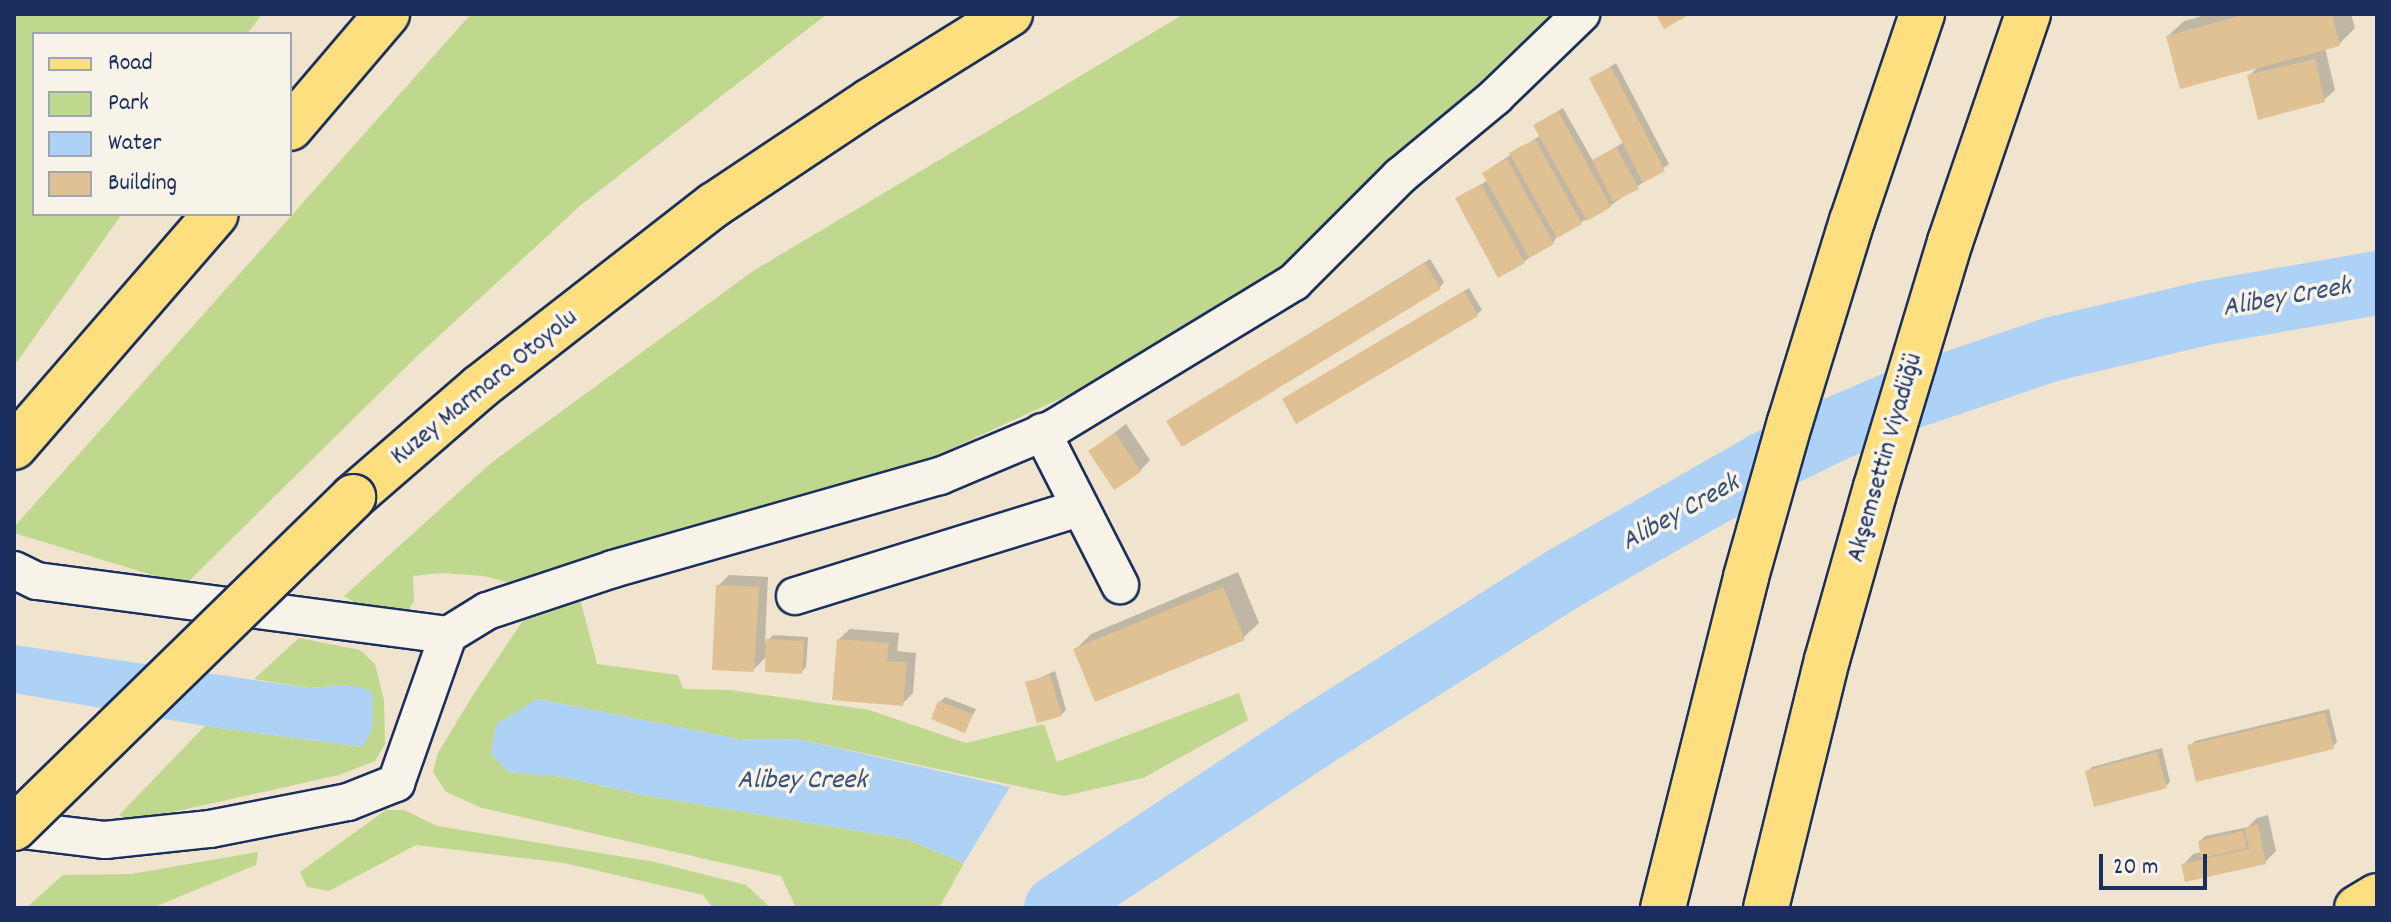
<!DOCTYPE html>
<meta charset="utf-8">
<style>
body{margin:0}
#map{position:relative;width:2391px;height:922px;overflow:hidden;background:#f0e4ce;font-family:Dekko,sans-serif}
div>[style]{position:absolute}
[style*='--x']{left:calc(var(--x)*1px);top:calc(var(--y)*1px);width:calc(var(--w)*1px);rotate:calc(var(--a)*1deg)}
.green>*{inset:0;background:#c0d88e}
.water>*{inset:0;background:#aed2f6}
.shadow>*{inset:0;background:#0003}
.river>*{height:64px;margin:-32px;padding:0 32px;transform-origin:32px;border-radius:32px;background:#aed2f6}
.building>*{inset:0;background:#dfc193}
.roads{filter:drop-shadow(2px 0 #1b2f5e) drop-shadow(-2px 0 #1b2f5e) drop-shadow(0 2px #1b2f5e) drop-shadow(0 -2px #1b2f5e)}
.minor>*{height:36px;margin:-18px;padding:0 18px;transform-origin:18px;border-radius:18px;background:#f7f3e8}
.major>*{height:44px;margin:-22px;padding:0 22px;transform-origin:22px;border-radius:22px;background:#fedf80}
.highway>*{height:44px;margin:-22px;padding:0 22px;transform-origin:22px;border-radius:22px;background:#fedf80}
.bridges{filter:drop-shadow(2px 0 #1b2f5e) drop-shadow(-2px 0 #1b2f5e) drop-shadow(0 2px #1b2f5e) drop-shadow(0 -2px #1b2f5e)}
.highway-bridge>*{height:44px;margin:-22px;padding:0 22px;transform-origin:22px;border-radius:22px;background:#fedf80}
span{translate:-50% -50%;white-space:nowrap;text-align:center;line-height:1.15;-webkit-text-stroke:7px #f7f3e8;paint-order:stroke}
.street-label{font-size:26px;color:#1b2f5e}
.water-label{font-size:28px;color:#38507c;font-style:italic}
.frame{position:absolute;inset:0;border:16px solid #1b2f5e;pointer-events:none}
.legend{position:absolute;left:32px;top:32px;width:260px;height:184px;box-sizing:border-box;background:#f7f3e8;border:2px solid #9fa5b1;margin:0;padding:10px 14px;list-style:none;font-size:24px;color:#1b2f5e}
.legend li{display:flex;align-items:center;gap:16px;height:40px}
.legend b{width:40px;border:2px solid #9fa5b1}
.scale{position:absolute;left:2099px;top:854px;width:108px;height:36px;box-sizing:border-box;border:4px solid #1b2f5e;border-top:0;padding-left:10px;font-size:24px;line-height:28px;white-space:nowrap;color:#1b2f5e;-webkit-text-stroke:6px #f7f3e8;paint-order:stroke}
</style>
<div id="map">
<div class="green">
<div style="clip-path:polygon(14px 14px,262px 14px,247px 34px,34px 34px,34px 214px,122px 214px,14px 366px)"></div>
<div style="clip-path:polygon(471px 14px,827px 14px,581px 205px,415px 358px,185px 585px,14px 533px,14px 527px)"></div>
<div style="clip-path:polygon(1184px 14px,1551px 14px,1284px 270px,1116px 373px,927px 460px,668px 533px,521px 586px,484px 576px,441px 573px,413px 576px,414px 601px,403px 619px,381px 618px,344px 596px,491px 463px,753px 271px)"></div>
<div style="clip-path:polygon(579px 595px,597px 664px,678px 675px,683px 689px,730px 690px,869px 710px,966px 743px,1044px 724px,1057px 762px,1239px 693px,1248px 720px,1143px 778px,1064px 796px,802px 740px,739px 739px,538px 699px,508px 772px,564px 777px,642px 795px,906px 839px,964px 863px,939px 908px,796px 908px,781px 876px,482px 808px,446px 792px,433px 772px,438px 753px,473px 695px,526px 616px)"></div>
<div style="clip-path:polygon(299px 638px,360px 650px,375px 664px,384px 700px,385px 744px,375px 761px,339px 775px,132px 821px,119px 815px,205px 726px,363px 747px,348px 685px,309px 688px,254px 679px)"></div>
<div style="clip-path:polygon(386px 810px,404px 810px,437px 826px,655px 862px,746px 885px,771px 908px,713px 908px,703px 895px,564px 863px,416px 845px,329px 891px,307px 887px,300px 872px)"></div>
<div style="clip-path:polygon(258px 852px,256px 865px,152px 908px,26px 908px,63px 875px,131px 874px)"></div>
</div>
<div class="water">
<div style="clip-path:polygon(14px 645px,309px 688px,348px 685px,372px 691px,373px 727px,363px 747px,205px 726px,14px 693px)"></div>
<div style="clip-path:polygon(538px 699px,739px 739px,802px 740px,1010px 787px,964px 863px,906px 839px,642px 795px,564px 777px,508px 772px,491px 754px,496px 724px)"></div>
</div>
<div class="shadow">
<div style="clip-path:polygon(2209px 14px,2351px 14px,2355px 28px,2339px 44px,2325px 48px,2335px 90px,2324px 100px,2249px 76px,2259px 66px,2168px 36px,2184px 21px)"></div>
<div style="clip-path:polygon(1616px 63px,1669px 164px,1610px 206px,1557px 236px,1553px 243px,1523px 262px,1458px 199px,1488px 180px,1484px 173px,1489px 169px,1541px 135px,1536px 125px,1563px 108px,1593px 161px,1624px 142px,1591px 79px)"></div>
<div style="clip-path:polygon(1430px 259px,1444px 282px,1440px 287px,1168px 421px)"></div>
<div style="clip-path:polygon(1469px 288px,1482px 310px,1477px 314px,1297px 421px,1284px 399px,1289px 395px)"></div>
<div style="clip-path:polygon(1126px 424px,1150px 460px,1140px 471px,1090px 451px)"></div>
<div style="clip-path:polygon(1238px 572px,1259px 623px,1243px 638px,1076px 649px,1091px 634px)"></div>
<div style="clip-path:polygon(729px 575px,768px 577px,765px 643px,773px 635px,808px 637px,806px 667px,801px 672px,767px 656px,753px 670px,718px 586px)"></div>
<div style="clip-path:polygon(850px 629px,899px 633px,897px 651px,916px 653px,913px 693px,902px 704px,839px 639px)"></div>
<div style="clip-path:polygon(1055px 671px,1066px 710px,1061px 715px,1028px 683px)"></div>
<div style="clip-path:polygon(945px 697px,976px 709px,964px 731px,940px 702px)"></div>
<div style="clip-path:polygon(2329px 709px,2337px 742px,2332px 747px,2190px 746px,2195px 741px)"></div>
<div style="clip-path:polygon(2162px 748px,2170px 782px,2166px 786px,2087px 772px,2092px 767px)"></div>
<div style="clip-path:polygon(2268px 815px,2276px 851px,2265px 862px,2183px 865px,2193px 854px,2202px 852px,2200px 841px,2205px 836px,2248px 827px,2257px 818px)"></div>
</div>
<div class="river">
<div style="--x:1056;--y:908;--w:305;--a:-33.6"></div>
<div style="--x:1310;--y:739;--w:305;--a:-32.3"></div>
<div style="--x:1568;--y:576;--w:226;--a:-29.7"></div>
<div style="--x:1764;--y:464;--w:77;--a:-26.2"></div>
<div style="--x:1833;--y:430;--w:78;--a:-23.3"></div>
<div style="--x:1905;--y:399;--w:156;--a:-18.7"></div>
<div style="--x:2053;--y:349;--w:156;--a:-13.3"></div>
<div style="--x:2205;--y:313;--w:175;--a:-9.9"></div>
</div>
<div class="building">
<div style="clip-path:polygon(1656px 14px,1690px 14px,1664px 29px)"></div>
<div style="clip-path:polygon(2247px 14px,2332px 14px,2340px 46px,2180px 89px,2166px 36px)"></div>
<div style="clip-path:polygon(2315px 59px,2325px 102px,2258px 120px,2247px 75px)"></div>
<div style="clip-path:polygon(1611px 67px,1665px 171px,1643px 183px,1589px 78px)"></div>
<div style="clip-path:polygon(1558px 111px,1611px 207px,1587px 221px,1533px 125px)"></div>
<div style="clip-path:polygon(1535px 139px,1582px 224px,1557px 238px,1509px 153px)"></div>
<div style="clip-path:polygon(1616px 147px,1639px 189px,1613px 202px,1592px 160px)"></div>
<div style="clip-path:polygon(1507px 159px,1554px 244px,1529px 258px,1482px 173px)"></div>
<div style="clip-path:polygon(1481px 184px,1525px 263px,1498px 278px,1455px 198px)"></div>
<div style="clip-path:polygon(1425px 263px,1441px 289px,1182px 447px,1166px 421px)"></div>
<div style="clip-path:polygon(1464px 291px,1478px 316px,1296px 424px,1282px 399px)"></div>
<div style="clip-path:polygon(1115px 433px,1141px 472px,1114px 490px,1088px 451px)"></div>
<div style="clip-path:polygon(716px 585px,759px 587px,754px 672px,712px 670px)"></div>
<div style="clip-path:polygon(1223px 587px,1245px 640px,1095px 702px,1073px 649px)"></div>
<div style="clip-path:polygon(766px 639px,804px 641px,802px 674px,765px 672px)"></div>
<div style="clip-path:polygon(837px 639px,889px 643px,887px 661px,907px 662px,903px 706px,832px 700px)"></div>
<div style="clip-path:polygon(1050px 675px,1062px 716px,1037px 723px,1025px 682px)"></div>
<div style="clip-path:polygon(938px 701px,973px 714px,965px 733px,931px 719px)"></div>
<div style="clip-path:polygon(2325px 713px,2334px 749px,2196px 782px,2187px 745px)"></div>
<div style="clip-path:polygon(2157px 752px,2167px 788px,2094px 807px,2085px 771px)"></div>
<div style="clip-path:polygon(2258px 824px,2266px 864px,2185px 882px,2181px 864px,2249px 849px,2245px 828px)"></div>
<div style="clip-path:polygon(2243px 831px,2247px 848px,2201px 858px,2198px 841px)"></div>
</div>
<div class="roads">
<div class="minor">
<div style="--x:1042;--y:432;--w:172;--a:63"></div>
<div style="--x:14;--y:570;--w:25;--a:26"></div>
<div style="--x:37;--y:581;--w:415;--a:7.5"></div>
<div style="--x:448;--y:635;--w:46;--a:-31.6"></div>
<div style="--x:487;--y:611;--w:133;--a:-18.4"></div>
<div style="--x:613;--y:569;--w:340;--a:-15.9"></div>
<div style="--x:940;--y:476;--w:124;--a:-22.8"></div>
<div style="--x:1054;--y:428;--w:281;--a:-31.3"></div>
<div style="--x:1294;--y:282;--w:150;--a:-45"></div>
<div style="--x:1400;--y:176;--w:124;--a:-39.7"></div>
<div style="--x:1495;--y:97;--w:120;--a:-44"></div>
<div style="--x:795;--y:596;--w:298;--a:-17.2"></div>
<div style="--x:14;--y:829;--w:92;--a:6.9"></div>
<div style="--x:105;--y:840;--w:106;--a:-6"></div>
<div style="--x:210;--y:829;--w:141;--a:-11.1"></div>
<div style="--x:348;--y:802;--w:52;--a:-21.6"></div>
<div style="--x:396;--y:783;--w:157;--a:-70.6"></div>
</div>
<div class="major">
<div style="--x:2357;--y:908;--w:23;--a:-31"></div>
</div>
<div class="highway">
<div style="--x:290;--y:128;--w:150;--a:-49.6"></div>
<div style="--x:14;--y:447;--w:308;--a:-49.1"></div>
<div style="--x:353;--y:497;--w:168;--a:-40.9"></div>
<div style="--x:480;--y:387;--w:296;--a:-37.9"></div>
<div style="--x:714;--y:205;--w:187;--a:-33.7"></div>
<div style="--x:870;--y:101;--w:165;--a:-31.9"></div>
<div style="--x:1663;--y:908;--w:341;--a:-75.9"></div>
<div style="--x:1746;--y:577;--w:161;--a:-74.2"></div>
<div style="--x:1790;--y:422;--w:210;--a:-72.9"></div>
<div style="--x:1852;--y:221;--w:219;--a:-71.3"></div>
<div style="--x:1766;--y:908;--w:255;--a:-76.2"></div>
<div style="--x:1827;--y:660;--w:180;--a:-74.2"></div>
<div style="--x:1876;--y:487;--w:256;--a:-73.2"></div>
<div style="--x:1950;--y:242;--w:241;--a:-71.1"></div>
</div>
</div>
<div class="bridges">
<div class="highway-bridge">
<div style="--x:14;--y:828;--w:474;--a:-44.3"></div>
</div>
</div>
<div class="street-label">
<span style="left:485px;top:388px;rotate:-39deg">Kuzey Marmara Otoyolu</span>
<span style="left:1886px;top:458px;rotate:-74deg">Akşemsettin Viyadüğü</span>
</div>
<div class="water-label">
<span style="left:2287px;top:299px;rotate:-10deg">Alibey Creek</span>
<span style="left:1681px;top:514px;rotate:-29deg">Alibey Creek</span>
<span style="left:802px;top:782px">Alibey Creek</span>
</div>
<div class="frame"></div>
<ul class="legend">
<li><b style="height:10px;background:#fedf80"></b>Road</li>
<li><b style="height:22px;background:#c0d88e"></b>Park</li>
<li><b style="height:22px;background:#aed2f6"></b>Water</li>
<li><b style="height:22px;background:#dfc193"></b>Building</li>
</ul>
<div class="scale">20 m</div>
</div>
